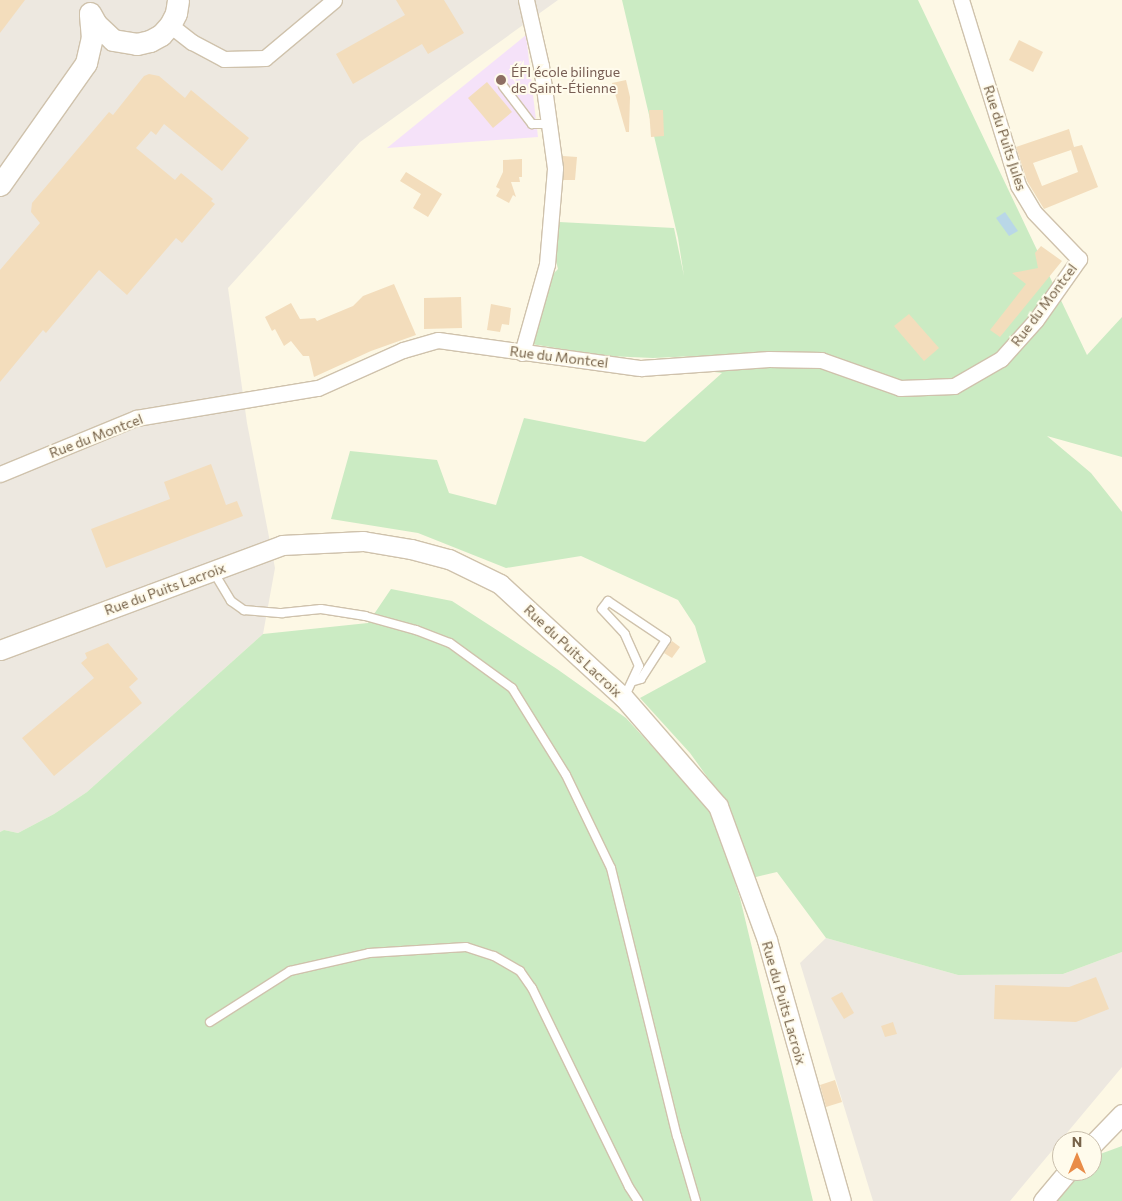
<!DOCTYPE html>
<meta charset="utf-8">
<style>
body{margin:0}
#map{position:relative;width:1122px;height:1201px;overflow:hidden;background:#fdf8e5;font-family:Commissioner,sans-serif}
div>[style]{position:absolute}
[style*='--x']{left:calc(var(--x)*1px);top:calc(var(--y)*1px);width:calc(var(--w)*1px);rotate:calc(var(--a)*1deg)}
.industrial>*{inset:0;background:#ede8e0}
.education>*{inset:0;background:#f5e2f9}
.green>*{inset:0;background:#cbebc3}
.water>*{inset:0;background:#b9d7e7}
.building>*{inset:0;background:#f3ddbc}
.roads{filter:drop-shadow(1px 0 #cfc2ac) drop-shadow(-1px 0 #cfc2ac) drop-shadow(0 1px #cfc2ac) drop-shadow(0 -1px #cfc2ac)}
.service>*{height:8px;margin:-4px;padding:0 4px;transform-origin:4px;border-radius:4px;background:#fff}
.minor>*{height:15px;margin:-7.5px;padding:0 7.5px;transform-origin:7.5px;border-radius:7.5px;background:#fff}
.tertiary>*{height:19px;margin:-9.5px;padding:0 9.5px;transform-origin:9.5px;border-radius:9.5px;background:#fff}
.secondary>*{height:21px;margin:-10.5px;padding:0 10.5px;transform-origin:10.5px;border-radius:10.5px;background:#fff}
.dots>*{width:14px;height:14px;translate:-50% -50%;box-sizing:border-box;border:2px solid #fffbec;border-radius:50%}
span{translate:-50% -50%;white-space:nowrap;text-align:center;line-height:1.15;-webkit-text-stroke:4px #fffbec;paint-order:stroke}
.education-label{font-size:14px;color:#785e54}
.left{translate:0 -50%;text-align:left}
.street-label{font-size:14px;color:#77634a}
.north{position:absolute;left:1052px;top:1131px;width:50px;height:50px;box-sizing:border-box;background:#fffbec;border:1px solid #c9beab;border-radius:50%;rotate:0deg;font-size:14px;font-weight:700;line-height:20px;text-align:center;color:#77634a}
.north::after{content:'';display:block;margin:auto;width:18px;height:22px;background:#e98c48;clip-path:polygon(50% 0,100% 100%,50% 72%,0 100%)}
</style>
<div id="map">
<div class="industrial">
<div style="clip-path:polygon(0 0,558px 0,360px 142px,228px 288px,247px 423px,275px 568px,263px 634px,87px 792px,54px 814px,18px 833px,4px 830px,0 832px)"></div>
<div style="clip-path:polygon(826px 938px,958px 975px,1063px 974px,1122px 952px,1122px 1067px,1010px 1201px,873px 1201px,800px 963px)"></div>
</div>
<div class="education">
<div style="clip-path:polygon(526px 35px,538px 137px,387px 148px)"></div>
</div>
<div class="green">
<div style="clip-path:polygon(622px 0,918px 0,1087px 355px,1122px 317px,1122px 457px,1047px 436px,1091px 473px,1122px 512px,1122px 952px,1063px 974px,958px 975px,826px 938px,777px 872px,752px 878px,726px 803px,690px 753px,640px 698px,706px 662px,695px 626px,678px 600px,581px 556px,506px 568px,418px 533px,331px 519px,350px 451px,437px 460px,449px 493px,496px 505px,524px 418px,645px 442px,722px 373px,699px 370px,696px 356px,653px 358px,607px 356px,531px 344px,548px 279px,558px 269px,556px 261px,552px 261px,559px 222px,674px 228px,684px 276px,678px 238px)"></div>
<div style="clip-path:polygon(391px 589px,452px 601px,557px 669px,626px 718px,712px 812px,740px 898px,813px 1201px,0 1201px,0 832px,4px 830px,18px 833px,54px 814px,87px 792px,263px 634px,368px 623px)"></div>
<div style="clip-path:polygon(1122px 1146px,1122px 1201px,1056px 1201px,1079px 1171px,1092px 1171px,1092px 1157px)"></div>
</div>
<div class="water">
<div style="clip-path:polygon(1005px 212px,1018px 231px,1009px 236px,996px 218px)"></div>
</div>
<div class="building">
<div style="clip-path:polygon(0 0,25px 0,0 33px)"></div>
<div style="clip-path:polygon(396px 0,444px 0,464px 33px,428px 54px,422px 44px,353px 84px,336px 54px,405px 15px)"></div>
<div style="clip-path:polygon(1019px 40px,1043px 52px,1033px 72px,1009px 60px)"></div>
<div style="clip-path:polygon(149px 74px,159px 76px,185px 98px,191px 90px,249px 138px,222px 171px,164px 124px,156px 135px,151px 131px,136px 148px,175px 180px,181px 173px,213px 199px,211px 201px,215px 204px,182px 243px,176px 238px,127px 295px,99px 270px,46px 333px,43px 330px,0 382px,0 270px,40px 223px,31px 212px,32px 203px,109px 112px,113px 115px,144px 76px)"></div>
<div style="clip-path:polygon(626px 80px,630px 97px,629px 132px,626px 132px,612px 83px)"></div>
<div style="clip-path:polygon(487px 82px,512px 112px,493px 128px,468px 98px)"></div>
<div style="clip-path:polygon(649px 110px,663px 110px,664px 136px,651px 137px)"></div>
<div style="clip-path:polygon(evenodd,1069px 129px,1074px 147px,1082px 145px,1098px 187px,1044px 209px,1027px 181px,1016px 147px,1069px 129px,1071px 150px,1078px 172px,1042px 186px,1033px 163px,1071px 150px)"></div>
<div style="clip-path:polygon(563px 156px,577px 157px,575px 180px,563px 180px)"></div>
<div style="clip-path:polygon(522px 159px,522px 177px,519px 177px,520px 182px,511px 182px,516px 197px,513px 195px,509px 203px,496px 196px,500px 189px,496px 187px,503px 172px,503px 160px)"></div>
<div style="clip-path:polygon(406px 172px,442px 194px,428px 217px,413px 208px,421px 194px,400px 181px)"></div>
<div style="clip-path:polygon(1041px 246px,1062px 261px,1000px 337px,990px 330px,1026px 284px,1012px 273px,1038px 268px,1035px 253px)"></div>
<div style="clip-path:polygon(394px 284px,416px 335px,371px 351px,314px 377px,309px 356px,303px 356px,291px 341px,284px 346px,275px 329px,272px 331px,265px 317px,291px 303px,300px 319px,315px 318px,317px 321px,353px 306px,363px 296px)"></div>
<div style="clip-path:polygon(461px 297px,462px 328px,424px 329px,424px 298px)"></div>
<div style="clip-path:polygon(491px 304px,511px 308px,509px 325px,502px 324px,500px 332px,487px 330px)"></div>
<div style="clip-path:polygon(909px 314px,939px 348px,924px 361px,894px 326px)"></div>
<div style="clip-path:polygon(211px 464px,226px 505px,237px 501px,243px 516px,106px 568px,91px 529px,170px 499px,164px 482px)"></div>
<div style="clip-path:polygon(672px 641px,680px 647px,672px 658px,664px 653px)"></div>
<div style="clip-path:polygon(108px 643px,138px 679px,129px 687px,142px 703px,54px 776px,22px 738px,94px 678px,81px 663px,87px 658px,85px 653px)"></div>
<div style="clip-path:polygon(1096px 977px,1109px 1009px,1076px 1022px,994px 1019px,995px 985px,1069px 987px)"></div>
<div style="clip-path:polygon(842px 992px,854px 1013px,844px 1019px,831px 998px)"></div>
<div style="clip-path:polygon(893px 1022px,897px 1034px,885px 1037px,881px 1026px)"></div>
<div style="clip-path:polygon(835px 1080px,842px 1102px,826px 1107px,820px 1085px)"></div>
</div>
<div class="roads">
<div class="service">
<div style="--x:503;--y:86;--w:48;--a:52.7"></div>
<div style="--x:532;--y:124;--w:17;--a:0"></div>
<div style="--x:213;--y:571;--w:35;--a:59"></div>
<div style="--x:231;--y:601;--w:16;--a:35"></div>
<div style="--x:244;--y:610;--w:38;--a:5"></div>
<div style="--x:282;--y:613;--w:39;--a:-6"></div>
<div style="--x:321;--y:609;--w:45;--a:9"></div>
<div style="--x:365;--y:616;--w:53;--a:15.4"></div>
<div style="--x:416;--y:630;--w:36;--a:21"></div>
<div style="--x:450;--y:643;--w:77;--a:36"></div>
<div style="--x:512;--y:688;--w:102;--a:58.2"></div>
<div style="--x:566;--y:775;--w:103;--a:64.2"></div>
<div style="--x:611;--y:868;--w:276;--a:76.2"></div>
<div style="--x:677;--y:1136;--w:68;--a:73.7"></div>
<div style="--x:624;--y:698;--w:35;--a:-65"></div>
<div style="--x:639;--y:666;--w:35;--a:-114"></div>
<div style="--x:625;--y:634;--w:34;--a:-133"></div>
<div style="--x:602;--y:609;--w:10;--a:-53"></div>
<div style="--x:608;--y:601;--w:70;--a:33.9"></div>
<div style="--x:666;--y:640;--w:46;--a:122.7"></div>
<div style="--x:641;--y:679;--w:7;--a:164"></div>
<div style="--x:210;--y:1022;--w:95;--a:-32.5"></div>
<div style="--x:290;--y:971;--w:81;--a:-12.8"></div>
<div style="--x:369;--y:953;--w:97;--a:-3.5"></div>
<div style="--x:466;--y:947;--w:29;--a:18"></div>
<div style="--x:494;--y:956;--w:30;--a:30"></div>
<div style="--x:520;--y:971;--w:21;--a:55"></div>
<div style="--x:532;--y:988;--w:221;--a:64"></div>
<div style="--x:629;--y:1187;--w:17;--a:57"></div>
</div>
<div class="minor">
<div style="--x:170;--y:25;--w:28;--a:38"></div>
<div style="--x:192;--y:42;--w:36;--a:28"></div>
<div style="--x:224;--y:59;--w:41;--a:-1.4"></div>
<div style="--x:265;--y:58;--w:90;--a:-40"></div>
<div style="--x:522;--y:353;--w:92;--a:-74.3"></div>
<div style="--x:547;--y:264;--w:96;--a:-85.2"></div>
<div style="--x:555;--y:168;--w:103;--a:-97.8"></div>
<div style="--x:541;--y:66;--w:68;--a:-102.8"></div>
<div style="--x:0;--y:474;--w:147;--a:-22.4"></div>
<div style="--x:136;--y:418;--w:184;--a:-9.4"></div>
<div style="--x:318;--y:388;--w:93;--a:-24.1"></div>
<div style="--x:403;--y:350;--w:36;--a:-16"></div>
<div style="--x:438;--y:340;--w:205;--a:7.9"></div>
<div style="--x:641;--y:368;--w:128;--a:-4"></div>
<div style="--x:769;--y:359;--w:52;--a:1.1"></div>
<div style="--x:821;--y:360;--w:84;--a:19.5"></div>
<div style="--x:900;--y:388;--w:54;--a:-2.1"></div>
<div style="--x:954;--y:386;--w:54;--a:-29.9"></div>
<div style="--x:1001;--y:359;--w:52;--a:-48.1"></div>
<div style="--x:1036;--y:320;--w:75;--a:-54.8"></div>
<div style="--x:1079;--y:259;--w:65;--a:-133.8"></div>
<div style="--x:1034;--y:212;--w:31;--a:-121"></div>
<div style="--x:1018;--y:185;--w:194;--a:-107.1"></div>
</div>
<div class="tertiary">
<div style="--x:0;--y:650;--w:301;--a:-20.4"></div>
<div style="--x:282;--y:545;--w:81;--a:-2.8"></div>
<div style="--x:363;--y:541;--w:49;--a:9.5"></div>
<div style="--x:411;--y:549;--w:39;--a:15"></div>
<div style="--x:449;--y:559;--w:57;--a:26.1"></div>
<div style="--x:500;--y:584;--w:168;--a:42.6"></div>
<div style="--x:624;--y:698;--w:143;--a:49"></div>
<div style="--x:718;--y:806;--w:143;--a:69.9"></div>
<div style="--x:767;--y:940;--w:271;--a:74.2"></div>
<div style="--x:1092;--y:1145;--w:43;--a:-45.9"></div>
<div style="--x:1043;--y:1201;--w:39;--a:-50"></div>
</div>
<div class="secondary">
<div style="--x:90;--y:13;--w:13;--a:61"></div>
<div style="--x:96;--y:24;--w:23;--a:43"></div>
<div style="--x:113;--y:40;--w:24;--a:9"></div>
<div style="--x:137;--y:44;--w:13;--a:-13"></div>
<div style="--x:150;--y:41;--w:13;--a:-29"></div>
<div style="--x:161;--y:35;--w:13;--a:-48"></div>
<div style="--x:170;--y:25;--w:13;--a:-63"></div>
<div style="--x:176;--y:13;--w:13;--a:-81"></div>
<div style="--x:0;--y:185;--w:149;--a:-54.8"></div>
<div style="--x:86;--y:63;--w:26;--a:-77"></div>
<div style="--x:92;--y:38;--w:24;--a:-95"></div>
</div>
</div>
<div class="dots">
<div style="left:501px;top:80px;background:#8d6e63"></div>
</div>
<div class="education-label">
<span class="left" style="left:511px;top:80px">ÉFI école bilingue<br>de Saint-Étienne</span>
</div>
<div class="street-label">
<span style="left:1005px;top:138px;rotate:72deg">Rue du Puits Jules</span>
<span style="left:1044px;top:305px;rotate:-53deg">Rue du Montcel</span>
<span style="left:559px;top:357px;rotate:7deg">Rue du Montcel</span>
<span style="left:96px;top:436px;rotate:-21deg">Rue du Montcel</span>
<span style="left:165px;top:589px;rotate:-20deg">Rue du Puits Lacroix</span>
<span style="left:573px;top:651px;rotate:43deg">Rue du Puits Lacroix</span>
<span style="left:784px;top:1003px;rotate:74deg">Rue du Puits Lacroix</span>
</div>
<div class="north">N</div>
</div>
